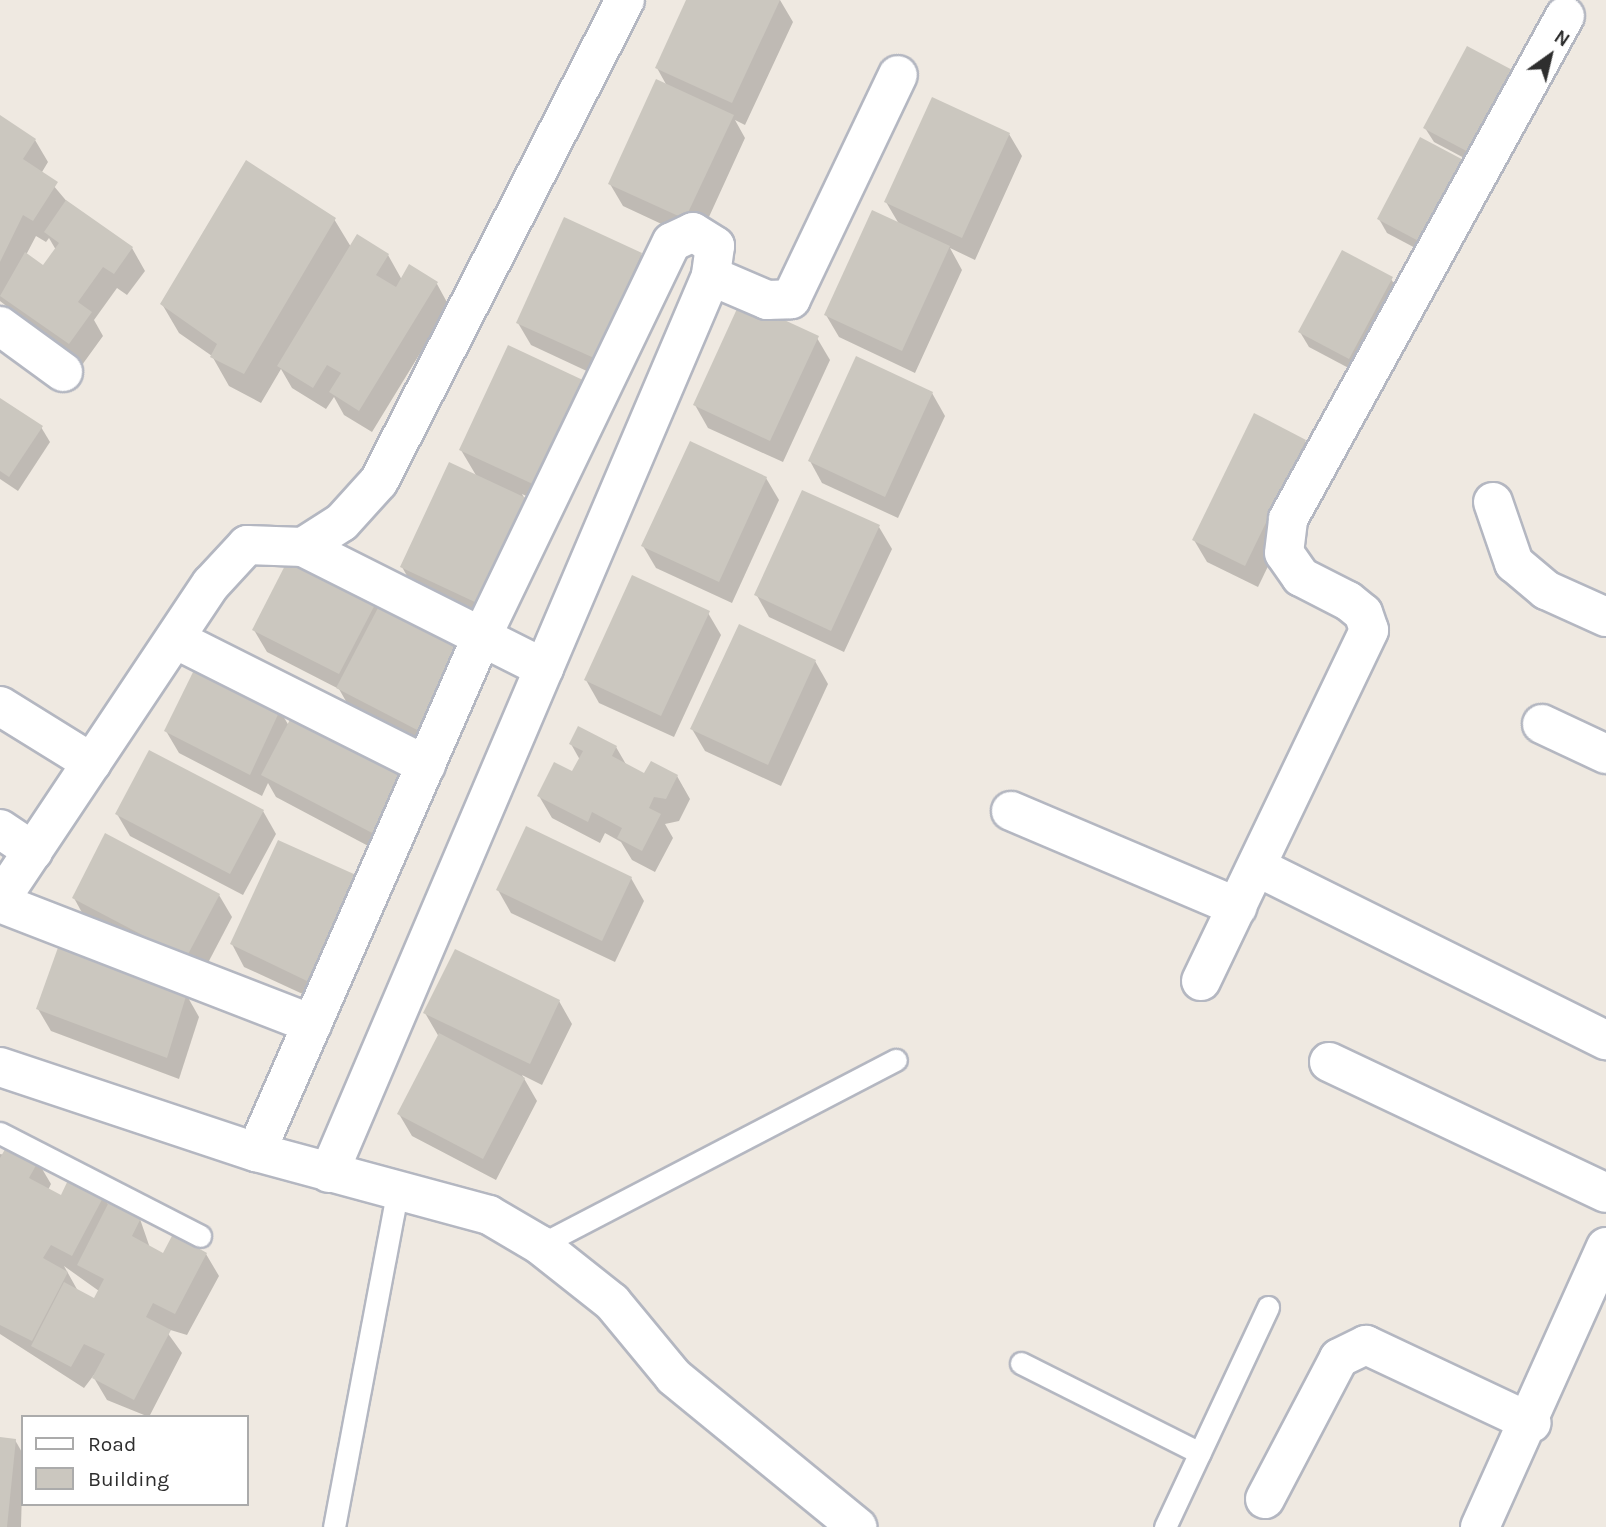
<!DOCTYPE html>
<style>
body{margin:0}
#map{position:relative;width:1606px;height:1527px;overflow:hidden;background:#efe9e1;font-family:Karla,sans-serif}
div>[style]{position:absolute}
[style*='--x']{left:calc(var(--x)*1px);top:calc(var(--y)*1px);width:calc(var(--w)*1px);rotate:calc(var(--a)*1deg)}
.shadow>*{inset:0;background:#0003}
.building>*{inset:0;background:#cbc7bf}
.roads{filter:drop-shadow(2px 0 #b4b7c1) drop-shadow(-2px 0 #b4b7c1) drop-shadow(0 2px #b4b7c1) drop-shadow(0 -2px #b4b7c1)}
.lane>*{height:21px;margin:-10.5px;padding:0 10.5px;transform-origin:10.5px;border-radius:10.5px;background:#fff}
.street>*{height:38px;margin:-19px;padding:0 19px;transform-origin:19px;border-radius:19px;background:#fff}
span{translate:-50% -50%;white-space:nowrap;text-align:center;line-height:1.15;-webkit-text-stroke:6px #fff;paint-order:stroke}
.legend{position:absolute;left:21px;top:1415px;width:228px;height:91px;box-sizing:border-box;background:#fff;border:2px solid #ababab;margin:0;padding:9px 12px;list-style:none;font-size:21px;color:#2e2e2e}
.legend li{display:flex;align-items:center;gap:14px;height:35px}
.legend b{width:35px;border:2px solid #ababab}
.north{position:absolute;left:1515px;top:21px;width:70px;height:70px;-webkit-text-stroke:5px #fff;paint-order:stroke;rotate:34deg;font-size:19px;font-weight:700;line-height:28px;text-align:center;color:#2e2e2e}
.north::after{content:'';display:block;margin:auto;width:24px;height:32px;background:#2e2e2e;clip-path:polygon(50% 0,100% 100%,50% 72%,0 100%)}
</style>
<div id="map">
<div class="shadow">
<div style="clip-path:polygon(688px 0,780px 0,793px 22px,745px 125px,735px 120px,745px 138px,698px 241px,623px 206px,610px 184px,667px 86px,657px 68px)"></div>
<div style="clip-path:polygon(1468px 48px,1483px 168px,1434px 142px,1425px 128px)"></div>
<div style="clip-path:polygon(evenodd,0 117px,35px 140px,48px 162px,42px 172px,69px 204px,132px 248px,145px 271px,127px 295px,117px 288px,94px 320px,103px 336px,82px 365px,0 301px,0 117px,36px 236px,46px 242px,49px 238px,56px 250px,44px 267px,26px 255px,36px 236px)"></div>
<div style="clip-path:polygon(1009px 134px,1022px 156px,975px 260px,950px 248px,962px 270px,915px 373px,839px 337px,826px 315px,899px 224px,886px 202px)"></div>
<div style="clip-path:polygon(1421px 140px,1436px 259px,1387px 233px,1379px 219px)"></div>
<div style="clip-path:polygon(334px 219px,351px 247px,388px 255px,402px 280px,437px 284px,449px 306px,372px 432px,344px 415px,334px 397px,326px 409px,292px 388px,281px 369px,261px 403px,229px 386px,212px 356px,179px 333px,162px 304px)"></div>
<div style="clip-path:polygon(641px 254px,654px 277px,606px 380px,531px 345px,518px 323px)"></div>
<div style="clip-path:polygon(1391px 279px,1400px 293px,1358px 373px,1309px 347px,1300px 332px)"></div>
<div style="clip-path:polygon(817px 338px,830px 360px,783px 462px,708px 428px,695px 405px)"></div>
<div style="clip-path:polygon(508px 347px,550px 507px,522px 494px,538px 522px,490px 624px,415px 590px,402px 567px,477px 477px,461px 450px)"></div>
<div style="clip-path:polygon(932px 393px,945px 416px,898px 518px,822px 483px,810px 461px)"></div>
<div style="clip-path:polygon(0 400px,41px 427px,50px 442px,18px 491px,0 479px)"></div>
<div style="clip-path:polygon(1305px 441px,1318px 463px,1258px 587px,1207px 562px,1194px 540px)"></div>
<div style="clip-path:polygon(766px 478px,779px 500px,732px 603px,656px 568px,643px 546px)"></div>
<div style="clip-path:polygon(879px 527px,892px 549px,844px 652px,769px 617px,756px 594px)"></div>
<div style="clip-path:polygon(379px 594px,435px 754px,351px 710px,339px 689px,267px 652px,254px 630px)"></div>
<div style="clip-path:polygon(708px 613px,721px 635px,674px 737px,599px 703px,586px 680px)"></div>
<div style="clip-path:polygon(815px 661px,828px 684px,781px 786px,705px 751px,692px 729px)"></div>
<div style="clip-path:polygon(279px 709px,289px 726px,295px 713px,389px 857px,276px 797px,268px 783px,262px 796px,179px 753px,166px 731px)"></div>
<div style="clip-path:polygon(571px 744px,616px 747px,627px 766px,645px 776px,677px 776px,690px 799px,679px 821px,665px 824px,673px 838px,655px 872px,632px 860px,621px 842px,605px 833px,600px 843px,552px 818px,539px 796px,572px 774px,580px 760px)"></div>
<div style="clip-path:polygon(263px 811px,276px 834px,243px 895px,130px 836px,117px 814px)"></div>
<div style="clip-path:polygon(354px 877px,367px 899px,320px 1002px,244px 967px,232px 944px)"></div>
<div style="clip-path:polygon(631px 878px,644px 901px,615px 962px,511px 913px,498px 890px)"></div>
<div style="clip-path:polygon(219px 895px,232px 917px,199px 980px,86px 920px,74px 898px)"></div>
<div style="clip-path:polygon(186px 994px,199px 1017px,179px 1079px,51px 1031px,38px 1009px)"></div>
<div style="clip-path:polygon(559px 1001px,572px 1024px,542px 1085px,522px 1075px,537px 1101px,496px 1180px,412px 1136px,399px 1114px,439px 1037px,425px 1013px)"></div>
<div style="clip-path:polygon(evenodd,0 1154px,38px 1162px,51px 1184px,48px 1190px,62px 1197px,104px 1196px,109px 1206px,140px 1219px,150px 1248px,164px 1255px,206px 1254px,219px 1276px,187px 1335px,164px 1328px,182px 1353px,149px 1417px,107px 1400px,94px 1378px,100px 1367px,84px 1388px,0 1334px,0 1154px,64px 1266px,99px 1291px,95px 1300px,78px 1291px,64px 1266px)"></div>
<div style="clip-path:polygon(0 1439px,15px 1440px,23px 1454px,21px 1527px,0 1527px)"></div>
</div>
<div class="building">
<div style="clip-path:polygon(686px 0,780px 0,732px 103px,655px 68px)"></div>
<div style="clip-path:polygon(1467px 46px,1518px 73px,1474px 155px,1423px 128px)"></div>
<div style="clip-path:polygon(656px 79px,734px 115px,685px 219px,608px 184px)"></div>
<div style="clip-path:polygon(932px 97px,1010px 133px,962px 238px,884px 202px)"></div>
<div style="clip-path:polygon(0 115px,36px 139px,23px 159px,58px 182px,33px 221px,23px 215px,0 262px)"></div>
<div style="clip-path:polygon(1420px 137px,1471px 164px,1428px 246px,1377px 219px)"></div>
<div style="clip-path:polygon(246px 160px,336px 218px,244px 374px,210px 357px,217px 344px,160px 304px)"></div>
<div style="clip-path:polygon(66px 200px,133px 247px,114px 274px,103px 267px,78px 302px,92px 312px,69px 344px,0 296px,25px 252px,43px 265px,59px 243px,44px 232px)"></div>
<div style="clip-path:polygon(872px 210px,950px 246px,902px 351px,824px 315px)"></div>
<div style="clip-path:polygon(564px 217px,642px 253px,594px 358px,516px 323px)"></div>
<div style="clip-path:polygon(357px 234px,389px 254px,376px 275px,396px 287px,409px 264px,438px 282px,359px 411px,329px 392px,341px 373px,327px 365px,313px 388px,277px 366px)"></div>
<div style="clip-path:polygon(1342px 250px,1393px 277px,1349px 359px,1298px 332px)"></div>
<div style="clip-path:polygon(741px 300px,819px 336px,770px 441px,693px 405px)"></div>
<div style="clip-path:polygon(508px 345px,585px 381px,537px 486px,459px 450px)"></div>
<div style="clip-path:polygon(856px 356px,933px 392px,885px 497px,808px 461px)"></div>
<div style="clip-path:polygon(0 398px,43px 426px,9px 477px,0 471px)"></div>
<div style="clip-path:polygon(1254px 413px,1306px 440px,1245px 566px,1192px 540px)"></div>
<div style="clip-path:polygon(690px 441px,767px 477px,719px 582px,641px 546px)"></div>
<div style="clip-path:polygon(449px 462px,526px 498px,477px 603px,400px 567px)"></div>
<div style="clip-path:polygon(802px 490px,880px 525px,831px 631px,754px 595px)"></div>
<div style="clip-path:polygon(294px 548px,381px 593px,339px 674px,252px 630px)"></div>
<div style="clip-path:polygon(632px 575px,710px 611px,661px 716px,584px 680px)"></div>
<div style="clip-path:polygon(379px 606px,465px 651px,423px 733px,336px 688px)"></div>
<div style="clip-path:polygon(739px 624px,816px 660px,768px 765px,690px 729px)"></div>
<div style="clip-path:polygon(197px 664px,281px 708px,250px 775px,164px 731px)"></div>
<div style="clip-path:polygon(295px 710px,410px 771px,376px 835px,261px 775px)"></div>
<div style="clip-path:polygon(578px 726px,617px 746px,612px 756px,644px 773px,651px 761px,678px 775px,666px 799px,654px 797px,649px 808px,661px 814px,642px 851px,617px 838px,622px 828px,592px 812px,588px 822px,537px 796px,554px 762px,572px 771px,583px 751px,569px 744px)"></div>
<div style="clip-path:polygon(149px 750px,264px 810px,230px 874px,115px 814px)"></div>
<div style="clip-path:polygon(526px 826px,632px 877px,602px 941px,496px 890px)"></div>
<div style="clip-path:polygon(105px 833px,220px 894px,186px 958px,72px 898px)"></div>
<div style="clip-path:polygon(278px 840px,356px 875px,307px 981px,230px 944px)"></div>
<div style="clip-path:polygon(60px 942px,187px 993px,167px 1058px,36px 1009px)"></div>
<div style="clip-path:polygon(455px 949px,560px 1000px,530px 1064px,423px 1013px)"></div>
<div style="clip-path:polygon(439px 1033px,525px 1078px,483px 1159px,397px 1114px)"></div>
<div style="clip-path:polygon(8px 1144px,39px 1160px,29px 1178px,61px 1195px,70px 1176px,105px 1194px,72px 1256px,51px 1245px,43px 1258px,68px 1272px,32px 1341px,0 1325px,0 1158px)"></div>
<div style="clip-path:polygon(109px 1202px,141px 1218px,132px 1236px,163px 1253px,173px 1234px,207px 1253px,175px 1314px,153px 1303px,146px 1317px,171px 1330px,134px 1400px,92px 1378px,105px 1354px,84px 1344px,71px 1367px,31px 1346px,64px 1282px,94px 1298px,104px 1279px,77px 1265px)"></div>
<div style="clip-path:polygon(0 1437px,16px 1439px,7px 1527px,0 1527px)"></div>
</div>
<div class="roads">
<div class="lane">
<div style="--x:0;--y:1133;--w:225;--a:27.2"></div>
<div style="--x:540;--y:1245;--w:401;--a:-27.5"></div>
<div style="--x:1021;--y:1363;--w:200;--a:26.7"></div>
<div style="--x:334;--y:1527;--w:340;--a:-79.3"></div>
<div style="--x:1165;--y:1527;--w:243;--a:-64.9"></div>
</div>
<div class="street">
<div style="--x:711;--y:276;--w:61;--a:23.2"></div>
<div style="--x:767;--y:300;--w:24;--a:-2"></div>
<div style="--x:791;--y:299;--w:248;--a:-64.5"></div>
<div style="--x:0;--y:326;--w:78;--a:36.1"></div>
<div style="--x:1493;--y:502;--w:65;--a:71"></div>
<div style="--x:1514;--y:563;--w:42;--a:40.2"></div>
<div style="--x:1546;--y:590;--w:66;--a:24.2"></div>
<div style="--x:303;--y:547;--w:270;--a:26.7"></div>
<div style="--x:175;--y:639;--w:281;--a:26.7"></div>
<div style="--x:0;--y:706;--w:108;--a:31.8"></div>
<div style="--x:1542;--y:724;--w:71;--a:25.1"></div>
<div style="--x:1011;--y:811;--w:246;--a:23"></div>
<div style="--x:0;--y:829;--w:40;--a:34"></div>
<div style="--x:1257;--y:867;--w:390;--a:26.4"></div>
<div style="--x:0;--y:900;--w:380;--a:-56.3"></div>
<div style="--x:211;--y:584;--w:53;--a:-47.3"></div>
<div style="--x:247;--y:545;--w:56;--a:2"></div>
<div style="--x:303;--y:547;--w:46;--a:-32.7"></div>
<div style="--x:342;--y:522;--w:55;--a:-47.9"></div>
<div style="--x:379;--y:481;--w:540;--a:-62.91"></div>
<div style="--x:0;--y:903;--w:335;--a:21.2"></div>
<div style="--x:1201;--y:981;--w:389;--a:-64.4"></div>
<div style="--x:1369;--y:630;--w:18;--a:-109"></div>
<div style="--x:1363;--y:613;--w:19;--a:-141"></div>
<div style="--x:1348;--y:601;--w:53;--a:-152.9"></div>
<div style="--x:1301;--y:577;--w:29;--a:-125"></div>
<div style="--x:1284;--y:553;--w:34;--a:-83"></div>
<div style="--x:1288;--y:519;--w:574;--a:-61.16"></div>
<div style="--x:1329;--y:1062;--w:306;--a:25.3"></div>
<div style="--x:0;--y:1067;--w:270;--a:18.4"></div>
<div style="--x:256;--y:1152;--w:241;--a:15.1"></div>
<div style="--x:489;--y:1215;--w:59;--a:30.5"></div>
<div style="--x:540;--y:1245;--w:92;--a:38.4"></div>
<div style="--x:612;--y:1302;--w:97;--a:50.4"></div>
<div style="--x:674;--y:1377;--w:237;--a:39.3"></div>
<div style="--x:256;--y:1152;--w:563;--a:-66.35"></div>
<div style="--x:482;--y:636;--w:437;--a:-64.3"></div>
<div style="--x:672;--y:242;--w:23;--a:-25"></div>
<div style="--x:693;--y:232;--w:26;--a:32"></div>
<div style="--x:715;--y:246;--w:30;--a:98"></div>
<div style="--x:711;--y:276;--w:975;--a:113.07"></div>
<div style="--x:1265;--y:1499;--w:159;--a:-62.3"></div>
<div style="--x:1339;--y:1358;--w:30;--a:-26"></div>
<div style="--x:1366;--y:1345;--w:183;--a:25.2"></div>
<div style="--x:1480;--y:1527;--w:307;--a:-65.8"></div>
</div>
</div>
<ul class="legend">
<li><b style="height:9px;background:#fff"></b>Road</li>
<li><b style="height:19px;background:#cbc7bf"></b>Building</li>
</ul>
<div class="north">N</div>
</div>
